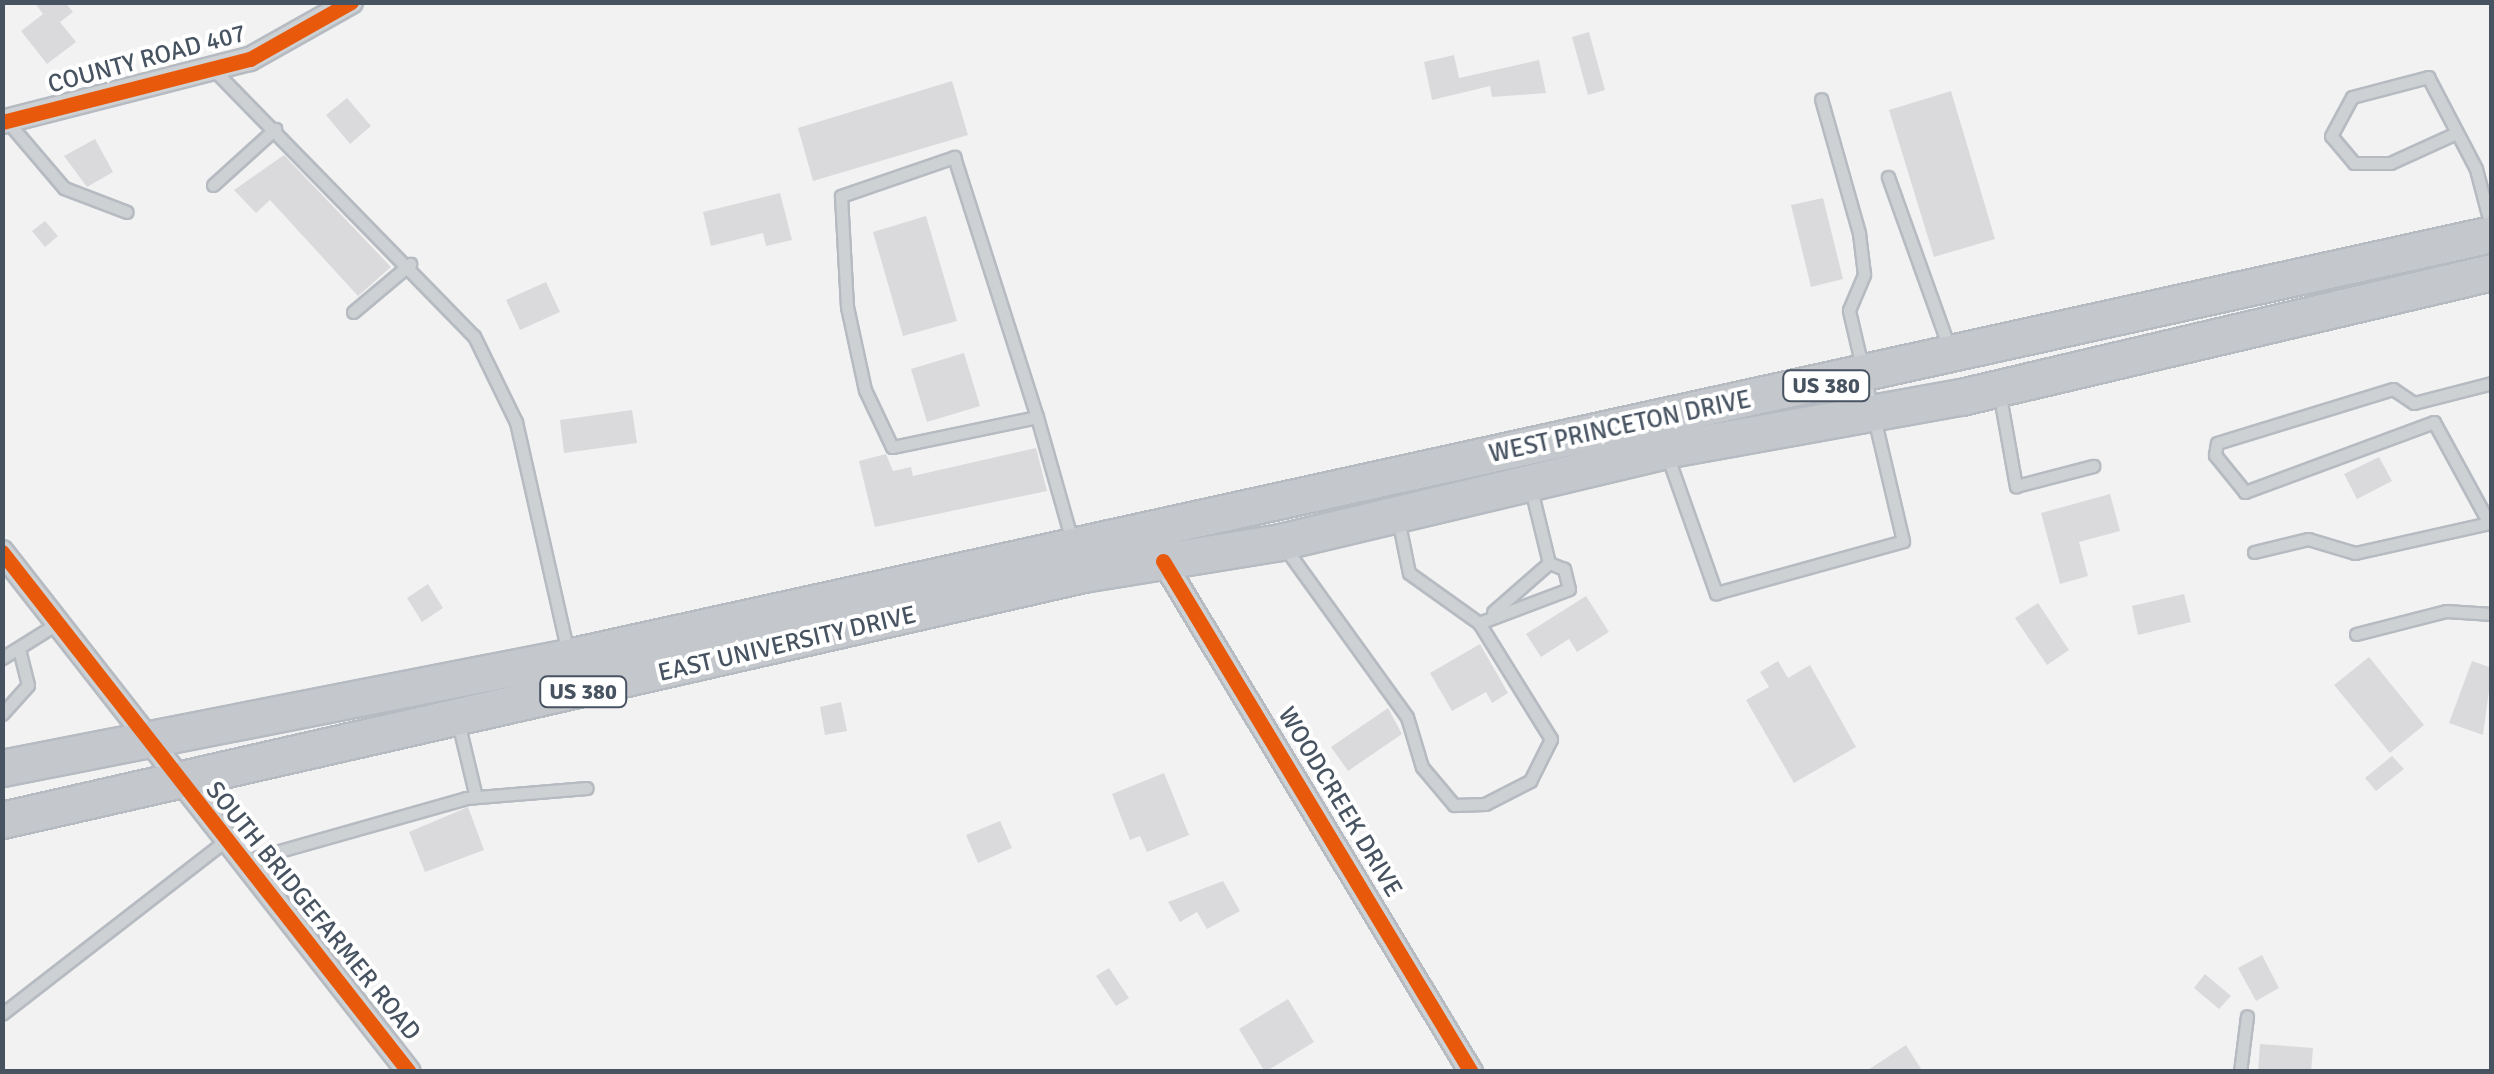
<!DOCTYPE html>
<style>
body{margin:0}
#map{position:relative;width:2494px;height:1074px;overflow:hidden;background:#f3f2f2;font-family:Signika,sans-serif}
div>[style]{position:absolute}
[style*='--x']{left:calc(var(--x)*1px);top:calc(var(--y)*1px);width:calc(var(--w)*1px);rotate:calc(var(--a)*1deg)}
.building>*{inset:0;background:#dadadd}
.roads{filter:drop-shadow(2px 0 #b6bbc2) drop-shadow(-2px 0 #b6bbc2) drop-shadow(0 2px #b6bbc2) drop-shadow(0 -2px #b6bbc2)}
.service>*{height:11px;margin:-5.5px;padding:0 5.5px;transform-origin:5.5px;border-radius:5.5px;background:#ced1d3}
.minor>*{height:22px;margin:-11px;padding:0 11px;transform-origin:11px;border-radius:11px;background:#ced1d3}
.trunk>*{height:35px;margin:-17.5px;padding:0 17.5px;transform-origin:17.5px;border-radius:17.5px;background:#c4c8cc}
.cycleway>*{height:15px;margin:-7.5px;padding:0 7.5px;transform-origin:7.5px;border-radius:7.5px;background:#e8590c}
span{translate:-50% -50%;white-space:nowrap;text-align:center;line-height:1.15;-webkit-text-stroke:8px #fff;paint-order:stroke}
.shield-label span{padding:2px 8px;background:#fff;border:2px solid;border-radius:8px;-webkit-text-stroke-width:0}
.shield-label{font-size:22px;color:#475361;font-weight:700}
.street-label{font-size:25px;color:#475361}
.frame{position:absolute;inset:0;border:5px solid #475361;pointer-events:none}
</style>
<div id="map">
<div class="building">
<div style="clip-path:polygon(34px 2px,65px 2px,73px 12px,60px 22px,76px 42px,47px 64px,21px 31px,43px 14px)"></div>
<div style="clip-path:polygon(1589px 32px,1605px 90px,1588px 95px,1572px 37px)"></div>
<div style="clip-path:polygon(1454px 55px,1459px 78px,1539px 60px,1546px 93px,1492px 97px,1490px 86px,1432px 100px,1424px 62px)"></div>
<div style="clip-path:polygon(952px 81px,968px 135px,813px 181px,798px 128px)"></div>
<div style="clip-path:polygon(1951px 91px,1995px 239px,1934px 257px,1889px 110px)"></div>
<div style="clip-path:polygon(347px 98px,371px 126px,350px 144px,326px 115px)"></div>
<div style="clip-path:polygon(95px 139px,113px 172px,87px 187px,64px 156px)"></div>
<div style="clip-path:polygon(284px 155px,391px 267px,358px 296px,270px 200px,256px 213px,234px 190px)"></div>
<div style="clip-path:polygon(780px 193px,792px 240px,766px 246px,763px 233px,711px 246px,703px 212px)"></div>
<div style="clip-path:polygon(1823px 198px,1843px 279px,1811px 287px,1791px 205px)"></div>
<div style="clip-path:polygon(926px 216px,957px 321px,903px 336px,873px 232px)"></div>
<div style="clip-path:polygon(45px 221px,58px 236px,45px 247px,32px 231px)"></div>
<div style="clip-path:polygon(546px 282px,560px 312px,520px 330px,506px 300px)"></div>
<div style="clip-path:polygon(964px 353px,980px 406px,927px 422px,911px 369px)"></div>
<div style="clip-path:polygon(632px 410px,637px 443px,564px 453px,560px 420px)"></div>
<div style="clip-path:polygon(1036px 448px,1047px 491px,875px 527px,859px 461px,886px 454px,893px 471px,911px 467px,913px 476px)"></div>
<div style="clip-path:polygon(2379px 457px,2392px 481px,2357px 499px,2344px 474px)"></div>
<div style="clip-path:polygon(2110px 494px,2120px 531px,2079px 542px,2088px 576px,2060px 584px,2041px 513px)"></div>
<div style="clip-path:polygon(428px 584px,443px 608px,422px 622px,407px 598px)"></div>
<div style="clip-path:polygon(2184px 594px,2191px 622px,2138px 635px,2132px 606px)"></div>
<div style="clip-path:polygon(1586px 596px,1609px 632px,1577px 652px,1569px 639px,1541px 657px,1526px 634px)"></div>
<div style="clip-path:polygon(2038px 603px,2069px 650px,2047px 665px,2015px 618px)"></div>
<div style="clip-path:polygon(1480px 644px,1508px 693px,1492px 703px,1486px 692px,1452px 711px,1430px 673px)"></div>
<div style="clip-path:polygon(2369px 657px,2424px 725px,2390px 753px,2334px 685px)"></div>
<div style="clip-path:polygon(1778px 661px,1788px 678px,1810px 665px,1856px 747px,1794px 783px,1746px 700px,1769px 687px,1760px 672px)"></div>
<div style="clip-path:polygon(2472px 661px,2492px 668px,2483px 735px,2449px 723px)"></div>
<div style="clip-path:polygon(841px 702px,847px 731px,825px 735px,820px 707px)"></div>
<div style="clip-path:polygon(1388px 708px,1402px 734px,1348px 771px,1331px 747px)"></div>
<div style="clip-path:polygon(2392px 756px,2404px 769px,2376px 791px,2365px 778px)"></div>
<div style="clip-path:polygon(1164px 773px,1189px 835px,1147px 852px,1140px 836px,1130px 840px,1112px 794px)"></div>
<div style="clip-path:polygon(468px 807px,484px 850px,425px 872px,409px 832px)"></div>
<div style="clip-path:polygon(1000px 821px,1012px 848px,978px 863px,966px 835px)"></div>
<div style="clip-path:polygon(1223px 881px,1240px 911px,1207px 929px,1197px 912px,1180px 922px,1168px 902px)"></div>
<div style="clip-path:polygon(2262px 955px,2279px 988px,2256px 1001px,2238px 968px)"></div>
<div style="clip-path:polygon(1109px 968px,1129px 998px,1116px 1006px,1096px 976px)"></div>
<div style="clip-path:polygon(2205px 974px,2231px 996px,2219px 1009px,2194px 988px)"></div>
<div style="clip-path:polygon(1288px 999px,1314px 1042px,1265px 1072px,1239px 1029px)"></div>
<div style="clip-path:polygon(2260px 1044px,2313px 1048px,2311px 1072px,2258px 1072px)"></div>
<div style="clip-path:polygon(1906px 1045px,1923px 1072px,1865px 1072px)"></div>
</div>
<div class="roads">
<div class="service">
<div style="--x:214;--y:70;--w:372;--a:45.7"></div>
<div style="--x:474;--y:336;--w:96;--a:64"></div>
<div style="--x:516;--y:422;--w:237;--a:77.3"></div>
<div style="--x:7;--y:121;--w:88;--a:49.6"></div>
<div style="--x:64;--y:188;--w:67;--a:20.9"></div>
<div style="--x:2454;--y:134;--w:70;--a:155.6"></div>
<div style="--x:2390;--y:163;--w:36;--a:180"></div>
<div style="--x:2354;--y:163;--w:35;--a:-130"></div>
<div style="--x:2331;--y:136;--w:44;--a:-61.7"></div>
<div style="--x:2352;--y:97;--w:79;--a:-14.7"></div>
<div style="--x:2428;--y:77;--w:104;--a:62.4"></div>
<div style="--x:2476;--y:169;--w:63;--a:75.3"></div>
<div style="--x:1888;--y:177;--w:184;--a:70.3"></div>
<div style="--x:213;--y:185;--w:84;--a:-42.1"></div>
<div style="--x:353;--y:312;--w:75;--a:-40.1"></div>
<div style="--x:1999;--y:391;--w:97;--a:79.9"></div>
<div style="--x:2016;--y:486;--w:80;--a:-14.6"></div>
<div style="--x:1037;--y:417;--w:148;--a:168.3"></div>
<div style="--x:892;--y:447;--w:63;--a:-115.3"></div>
<div style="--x:865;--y:390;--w:85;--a:-102.2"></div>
<div style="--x:847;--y:307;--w:111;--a:-93.1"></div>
<div style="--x:841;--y:196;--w:120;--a:-19"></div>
<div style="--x:954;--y:157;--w:273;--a:72.3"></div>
<div style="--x:1037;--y:417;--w:129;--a:74.2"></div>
<div style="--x:1666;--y:452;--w:150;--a:70.5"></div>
<div style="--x:1716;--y:593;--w:194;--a:-15.5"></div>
<div style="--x:1903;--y:541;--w:237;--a:-103.2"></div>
<div style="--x:1849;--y:310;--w:39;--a:-67"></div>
<div style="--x:1864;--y:274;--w:41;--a:-97"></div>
<div style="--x:1859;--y:233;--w:139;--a:-105.8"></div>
<div style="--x:1283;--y:545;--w:212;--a:54.2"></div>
<div style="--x:1407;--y:717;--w:52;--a:73.3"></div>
<div style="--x:1422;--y:767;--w:50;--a:49.9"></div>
<div style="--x:1454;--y:805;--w:31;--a:-2"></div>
<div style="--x:1485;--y:804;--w:51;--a:-27.1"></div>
<div style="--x:1530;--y:781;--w:47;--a:-63.4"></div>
<div style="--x:1551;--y:739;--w:137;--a:-121.8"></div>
<div style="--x:1479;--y:623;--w:86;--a:-144.5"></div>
<div style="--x:1409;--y:573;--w:55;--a:-101.5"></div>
<div style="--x:2254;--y:552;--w:56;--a:-13.5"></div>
<div style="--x:2308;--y:539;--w:49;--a:16.6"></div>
<div style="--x:2355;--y:553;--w:137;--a:-12.6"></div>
<div style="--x:2489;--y:523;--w:115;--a:-118.6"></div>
<div style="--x:2434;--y:422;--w:202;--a:159.7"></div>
<div style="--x:2245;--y:492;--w:48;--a:-129"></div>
<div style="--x:2215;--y:455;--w:12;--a:-81"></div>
<div style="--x:2217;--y:443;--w:184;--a:-17.1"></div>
<div style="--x:2393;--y:389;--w:25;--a:34"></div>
<div style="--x:2414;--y:403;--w:81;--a:-14.4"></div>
<div style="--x:1493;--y:612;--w:74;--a:-41.2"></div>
<div style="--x:1479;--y:623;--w:96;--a:-20.7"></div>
<div style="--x:1569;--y:589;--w:21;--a:-104"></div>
<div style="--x:1564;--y:569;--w:16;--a:-158"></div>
<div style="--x:1549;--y:563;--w:80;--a:-103.7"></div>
<div style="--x:2356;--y:634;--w:93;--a:-14.3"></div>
<div style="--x:2446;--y:611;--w:46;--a:3.7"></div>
<div style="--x:2;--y:658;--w:66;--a:-32"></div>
<div style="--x:2;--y:714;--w:39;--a:-48"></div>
<div style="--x:28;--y:685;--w:36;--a:-104"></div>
<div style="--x:458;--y:722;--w:77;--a:76.5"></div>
<div style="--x:244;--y:861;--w:231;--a:-15.8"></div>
<div style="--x:466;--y:798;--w:121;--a:-4.7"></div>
<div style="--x:2;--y:1014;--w:281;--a:-37.8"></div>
<div style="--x:2240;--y:1072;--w:56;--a:-82.9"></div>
</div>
<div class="minor">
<div style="--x:2;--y:122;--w:256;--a:-14.3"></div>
<div style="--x:250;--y:59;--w:116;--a:-29.4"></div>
<div style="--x:2;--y:552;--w:660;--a:51.95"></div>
<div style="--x:1163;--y:561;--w:597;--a:58.92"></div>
</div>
<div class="trunk">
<div style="--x:2;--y:768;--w:577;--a:-11.1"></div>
<div style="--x:568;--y:657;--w:1970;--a:-12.4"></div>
<div style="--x:2;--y:820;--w:1109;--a:-12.82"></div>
<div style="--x:1083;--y:574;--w:200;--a:-9.2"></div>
<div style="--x:1280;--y:542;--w:396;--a:-13.4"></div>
<div style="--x:1665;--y:450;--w:301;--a:-10.2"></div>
<div style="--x:1961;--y:397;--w:546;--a:-13.25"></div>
</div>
</div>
<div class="cycleway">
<div style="--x:2;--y:122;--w:256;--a:-14.3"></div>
<div style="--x:250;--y:59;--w:116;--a:-29.4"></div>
<div style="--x:2;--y:552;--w:660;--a:51.95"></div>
<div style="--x:1163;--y:561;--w:597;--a:58.92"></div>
</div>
<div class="shield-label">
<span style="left:1826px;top:386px">US 380</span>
<span style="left:583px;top:692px">US 380</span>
</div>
<div class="street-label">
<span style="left:147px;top:59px;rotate:-15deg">COUNTY ROAD 407</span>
<span style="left:1620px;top:427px;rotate:-12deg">WEST PRINCETON DRIVE</span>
<span style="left:787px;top:644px;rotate:-13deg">EAST UNIVERSITY DRIVE</span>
<span style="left:1340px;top:802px;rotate:59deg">WOODCREEK DRIVE</span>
<span style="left:313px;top:911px;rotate:51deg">SOUTH BRIDGEFARMER ROAD</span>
</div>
<div class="frame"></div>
</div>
